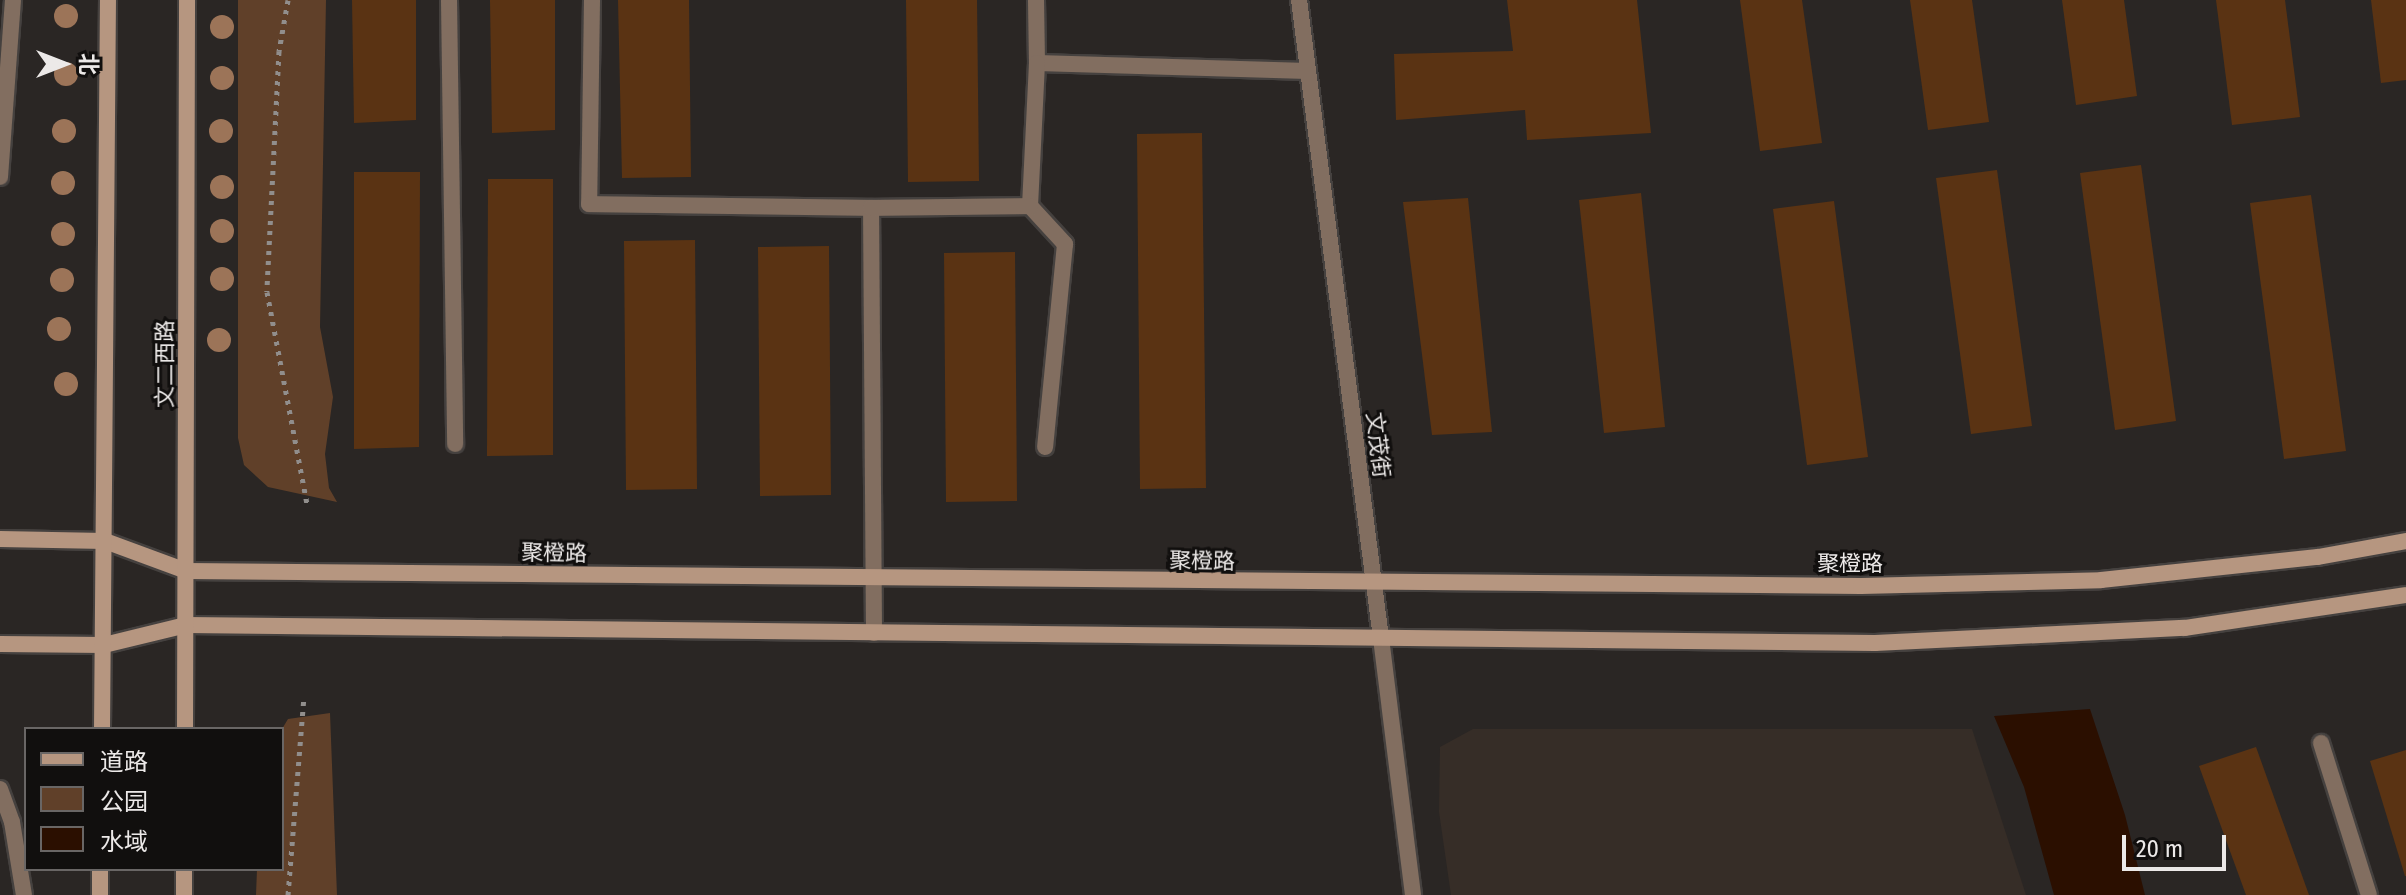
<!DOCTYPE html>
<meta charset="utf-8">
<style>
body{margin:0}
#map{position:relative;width:2406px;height:895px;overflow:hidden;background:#2a2624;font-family:"Fira Sans Condensed","Noto Sans SC",sans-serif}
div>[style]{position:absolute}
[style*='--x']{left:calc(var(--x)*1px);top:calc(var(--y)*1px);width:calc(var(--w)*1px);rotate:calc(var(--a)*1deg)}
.built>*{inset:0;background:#362d27}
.green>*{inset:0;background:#604029}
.water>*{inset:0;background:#2b0f00}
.building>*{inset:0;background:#5a3313}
.path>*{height:5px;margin-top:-2.5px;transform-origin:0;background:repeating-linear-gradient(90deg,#918e8c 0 4px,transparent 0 10px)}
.roads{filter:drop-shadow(2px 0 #45413f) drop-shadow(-2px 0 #45413f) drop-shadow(0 2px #45413f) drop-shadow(0 -2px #45413f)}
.lane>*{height:16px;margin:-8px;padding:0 8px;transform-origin:8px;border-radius:8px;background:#826e60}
.street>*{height:16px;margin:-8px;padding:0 8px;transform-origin:8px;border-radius:8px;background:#826e60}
.secondary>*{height:16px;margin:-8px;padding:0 8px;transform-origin:8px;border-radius:8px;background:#b69680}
.trees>*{width:24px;height:24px;margin:-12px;border-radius:50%;background:#9c7458}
span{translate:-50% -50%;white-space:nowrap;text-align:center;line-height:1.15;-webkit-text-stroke:6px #110f0e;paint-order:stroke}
.street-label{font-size:22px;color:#ece9e8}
.legend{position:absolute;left:24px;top:727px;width:260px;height:144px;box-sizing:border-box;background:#110f0e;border:2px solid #696665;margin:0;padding:10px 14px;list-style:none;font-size:24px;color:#ece9e8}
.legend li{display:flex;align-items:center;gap:16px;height:40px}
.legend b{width:40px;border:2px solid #696665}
.north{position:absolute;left:24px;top:24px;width:80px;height:80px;-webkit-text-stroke:6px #110f0e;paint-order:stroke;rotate:90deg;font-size:22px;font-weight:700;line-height:32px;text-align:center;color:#ece9e8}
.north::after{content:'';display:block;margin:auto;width:28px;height:36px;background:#ece9e8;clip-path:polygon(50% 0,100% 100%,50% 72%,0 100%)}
.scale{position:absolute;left:2122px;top:835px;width:104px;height:36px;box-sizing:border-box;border:4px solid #ece9e8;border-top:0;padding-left:10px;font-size:24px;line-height:28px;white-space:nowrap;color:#ece9e8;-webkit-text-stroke:6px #110f0e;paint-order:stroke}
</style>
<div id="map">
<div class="built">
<div style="clip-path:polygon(1473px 729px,1972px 729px,2026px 895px,1451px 895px,1439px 812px,1440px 747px)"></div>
</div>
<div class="green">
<div style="clip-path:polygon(238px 0,326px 0,320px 327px,333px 397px,325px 454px,329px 488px,337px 502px,268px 487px,244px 465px,238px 438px)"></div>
<div style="clip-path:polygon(330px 713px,337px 895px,256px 895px,257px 869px,282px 869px,282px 729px,288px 719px)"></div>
</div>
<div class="water">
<div style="clip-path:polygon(2090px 709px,2125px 815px,2145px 895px,2054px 895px,2024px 787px,1994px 716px)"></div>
</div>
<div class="building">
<div style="clip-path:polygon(352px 0,416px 0,416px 120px,354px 123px)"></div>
<div style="clip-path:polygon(490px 0,555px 0,555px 130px,492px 133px)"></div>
<div style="clip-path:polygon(618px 0,689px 0,691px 177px,622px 178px)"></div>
<div style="clip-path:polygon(906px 0,977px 0,979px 181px,908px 182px)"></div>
<div style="clip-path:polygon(1507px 0,1637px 0,1651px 133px,1527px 140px,1525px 110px,1396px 120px,1394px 54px,1513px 51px)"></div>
<div style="clip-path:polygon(1740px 0,1802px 0,1822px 143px,1760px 151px)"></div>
<div style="clip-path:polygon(1910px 0,1972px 0,1989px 122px,1928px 130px)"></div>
<div style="clip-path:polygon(2062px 0,2124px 0,2137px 96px,2076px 105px)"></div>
<div style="clip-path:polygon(2216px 0,2285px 0,2300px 117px,2232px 125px)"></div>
<div style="clip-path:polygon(2371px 0,2406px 0,2406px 80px,2381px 83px)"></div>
<div style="clip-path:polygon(1202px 133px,1206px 488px,1140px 489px,1137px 134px)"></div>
<div style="clip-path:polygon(2141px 165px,2176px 421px,2115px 430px,2080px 173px)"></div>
<div style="clip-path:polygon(1997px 170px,2032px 426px,1971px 434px,1936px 178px)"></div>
<div style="clip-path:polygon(354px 172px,420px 172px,419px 447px,354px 449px)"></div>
<div style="clip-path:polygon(488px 179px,553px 179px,553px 455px,487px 456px)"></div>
<div style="clip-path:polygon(1641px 193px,1665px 427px,1604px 433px,1579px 200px)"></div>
<div style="clip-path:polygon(2311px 195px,2346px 451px,2284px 459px,2250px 203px)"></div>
<div style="clip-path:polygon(1468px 198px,1492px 432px,1432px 435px,1403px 202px)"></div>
<div style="clip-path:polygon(1834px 201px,1868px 457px,1807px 465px,1773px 209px)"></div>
<div style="clip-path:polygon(695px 240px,697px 489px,626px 490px,624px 241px)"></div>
<div style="clip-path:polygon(829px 246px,831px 495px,760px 496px,758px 247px)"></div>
<div style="clip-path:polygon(1015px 252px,1017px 501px,946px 502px,944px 253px)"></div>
<div style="clip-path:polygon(2256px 747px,2309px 895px,2246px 895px,2199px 766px)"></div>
<div style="clip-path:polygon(2406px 750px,2406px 876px,2405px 876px,2370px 761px)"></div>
</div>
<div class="path">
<div style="--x:288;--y:0;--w:52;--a:100"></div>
<div style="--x:279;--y:51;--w:241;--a:92.9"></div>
<div style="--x:267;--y:292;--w:215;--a:79.3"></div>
<div style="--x:288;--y:895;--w:199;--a:-85.4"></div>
</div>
<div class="roads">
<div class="lane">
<div style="--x:449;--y:0;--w:444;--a:89.2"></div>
<div style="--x:592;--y:0;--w:204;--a:90.8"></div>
<div style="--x:589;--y:204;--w:282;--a:0.8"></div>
<div style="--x:1036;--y:0;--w:63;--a:89.1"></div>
<div style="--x:1037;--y:63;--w:271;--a:1.7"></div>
<div style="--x:1037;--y:63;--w:143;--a:92.8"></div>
<div style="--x:1030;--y:206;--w:52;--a:47.4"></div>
<div style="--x:1065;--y:244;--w:204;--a:95.6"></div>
<div style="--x:0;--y:177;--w:177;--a:-85.8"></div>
<div style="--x:874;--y:633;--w:425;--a:-90.4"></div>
<div style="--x:871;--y:208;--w:159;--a:-0.7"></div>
<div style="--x:1381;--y:638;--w:259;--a:82.9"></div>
<div style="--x:0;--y:789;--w:35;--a:70"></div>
<div style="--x:12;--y:822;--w:74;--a:80.7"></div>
</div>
<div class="street">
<div style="--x:1299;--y:0;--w:643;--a:82.68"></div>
<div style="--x:2321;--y:743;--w:159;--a:72.5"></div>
</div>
<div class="secondary">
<div style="--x:0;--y:539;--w:105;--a:1.1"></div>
<div style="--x:105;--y:541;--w:86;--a:20.3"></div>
<div style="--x:186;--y:571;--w:1675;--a:0.51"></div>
<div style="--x:1861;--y:586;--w:240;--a:-1.4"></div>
<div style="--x:2101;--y:580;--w:218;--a:-6.1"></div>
<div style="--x:2318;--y:557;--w:89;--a:-10.3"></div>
<div style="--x:0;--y:644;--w:104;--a:0.6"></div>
<div style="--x:104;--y:645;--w:84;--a:-13.7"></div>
<div style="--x:186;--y:625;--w:1689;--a:0.61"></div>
<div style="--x:1875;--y:643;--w:310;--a:-2.8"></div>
<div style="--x:2185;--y:628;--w:223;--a:-8.5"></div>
<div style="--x:102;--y:729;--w:729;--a:-89.53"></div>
<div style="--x:185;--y:729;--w:729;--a:-89.84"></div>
<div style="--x:100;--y:895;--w:26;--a:-90"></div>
<div style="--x:184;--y:895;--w:26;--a:-90"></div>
</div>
</div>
<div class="trees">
<div style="left:66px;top:16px"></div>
<div style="left:222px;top:27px"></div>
<div style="left:66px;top:74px"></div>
<div style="left:222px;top:78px"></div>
<div style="left:64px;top:131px"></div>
<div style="left:221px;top:131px"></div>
<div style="left:63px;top:183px"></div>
<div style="left:222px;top:187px"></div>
<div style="left:222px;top:231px"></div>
<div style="left:63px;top:234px"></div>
<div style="left:222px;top:279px"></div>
<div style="left:62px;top:280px"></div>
<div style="left:59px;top:329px"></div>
<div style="left:219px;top:340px"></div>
<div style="left:66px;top:384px"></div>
</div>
<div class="street-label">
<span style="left:165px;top:364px;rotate:-90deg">文二西路</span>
<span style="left:1378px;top:445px;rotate:83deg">文茂街</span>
<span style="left:554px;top:553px;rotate:1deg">聚橙路</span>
<span style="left:1202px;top:561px;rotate:1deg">聚橙路</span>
<span style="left:1850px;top:564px">聚橙路</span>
</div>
<ul class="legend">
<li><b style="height:10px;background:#b69680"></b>道路</li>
<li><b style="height:22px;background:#604029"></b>公园</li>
<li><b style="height:22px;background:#2b0f00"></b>水域</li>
</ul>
<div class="north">北</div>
<div class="scale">20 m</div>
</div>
